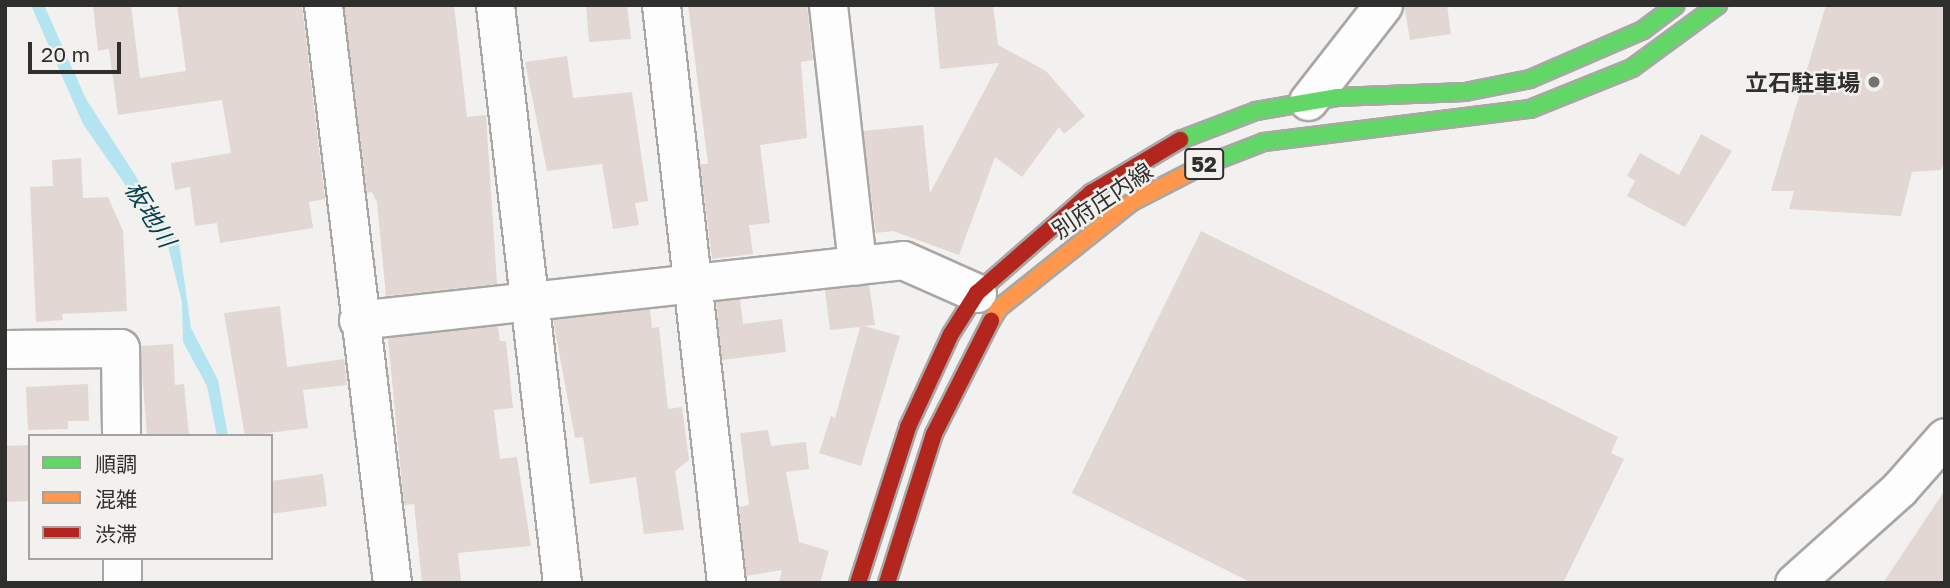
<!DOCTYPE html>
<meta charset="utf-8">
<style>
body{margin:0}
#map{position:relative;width:1950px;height:588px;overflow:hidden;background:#f2f1ef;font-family:"Golos Text","Noto Sans JP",sans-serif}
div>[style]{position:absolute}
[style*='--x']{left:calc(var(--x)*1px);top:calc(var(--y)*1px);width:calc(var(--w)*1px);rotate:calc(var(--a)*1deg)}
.water>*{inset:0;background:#b4e4f0}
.building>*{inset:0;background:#e2d7d3}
.roads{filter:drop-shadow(2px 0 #a8a7a6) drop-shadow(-2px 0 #a8a7a6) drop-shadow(0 2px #a8a7a6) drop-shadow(0 -2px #a8a7a6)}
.street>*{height:37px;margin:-18.5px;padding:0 18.5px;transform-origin:18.5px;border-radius:18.5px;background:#fdfdfd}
.fast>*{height:16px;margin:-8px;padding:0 8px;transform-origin:8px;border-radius:8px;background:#63d668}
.slow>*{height:16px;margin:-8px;padding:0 8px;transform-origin:8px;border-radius:8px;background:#ff974d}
.jam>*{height:16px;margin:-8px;padding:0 8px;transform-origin:8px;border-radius:8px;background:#b3261e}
.dots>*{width:19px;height:19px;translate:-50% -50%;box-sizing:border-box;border:4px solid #f3f1ee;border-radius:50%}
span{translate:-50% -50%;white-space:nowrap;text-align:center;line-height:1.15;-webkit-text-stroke:5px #f3f1ee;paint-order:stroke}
.shield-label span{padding:2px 5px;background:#f3f1ee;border:2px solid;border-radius:5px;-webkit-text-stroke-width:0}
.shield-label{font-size:21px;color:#2f2f2e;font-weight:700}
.poi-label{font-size:23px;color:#2f2f2e;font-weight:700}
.right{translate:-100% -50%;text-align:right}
.street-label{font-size:23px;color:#2f2f2e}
.water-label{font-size:24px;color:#044450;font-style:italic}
.frame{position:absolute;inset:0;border:7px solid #2f2f2e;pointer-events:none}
.legend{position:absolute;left:28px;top:434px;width:245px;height:126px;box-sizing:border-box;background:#f3f1ee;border:2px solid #a5a3a1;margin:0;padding:9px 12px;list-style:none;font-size:21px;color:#2f2f2e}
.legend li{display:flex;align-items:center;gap:14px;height:35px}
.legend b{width:35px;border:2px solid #a5a3a1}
.scale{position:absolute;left:28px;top:42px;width:93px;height:32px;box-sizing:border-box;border:4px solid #2f2f2e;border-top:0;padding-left:9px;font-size:21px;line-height:24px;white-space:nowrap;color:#2f2f2e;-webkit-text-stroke:5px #f3f1ee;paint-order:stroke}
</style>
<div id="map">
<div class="water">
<div style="clip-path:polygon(31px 5px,44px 5px,86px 99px,179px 243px,191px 328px,218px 380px,228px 436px,217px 436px,207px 386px,183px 342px,182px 302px,168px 246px,83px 124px)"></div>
</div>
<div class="building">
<div style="clip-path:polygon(93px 5px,131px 5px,140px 78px,186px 71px,177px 5px,302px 5px,325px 199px,309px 202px,313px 228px,220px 243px,217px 223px,195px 226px,190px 187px,175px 190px,171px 163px,231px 153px,222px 100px,118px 115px,109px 49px,98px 51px)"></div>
<div style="clip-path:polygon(344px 5px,454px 5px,467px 117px,486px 115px,497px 284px,386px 296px,377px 202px,372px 192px,367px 193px)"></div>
<div style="clip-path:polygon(586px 5px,627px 5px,631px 39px,589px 42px)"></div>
<div style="clip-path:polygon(688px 5px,807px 5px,813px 60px,801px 62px,807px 138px,760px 145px,770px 223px,749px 225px,753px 254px,712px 259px,700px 164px,708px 164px)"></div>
<div style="clip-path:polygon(934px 5px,993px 5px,998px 45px,1046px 71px,1085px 116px,1064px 134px,1059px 127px,1022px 177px,995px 157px,959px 255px,893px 231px,876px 233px,863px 131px,923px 125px,930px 193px,999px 63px,940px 69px)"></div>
<div style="clip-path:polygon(1404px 5px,1447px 5px,1451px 34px,1410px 40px)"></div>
<div style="clip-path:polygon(1826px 5px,1945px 5px,1945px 159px,1941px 170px,1912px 172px,1901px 216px,1789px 209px,1794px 191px,1771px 191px)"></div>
<div style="clip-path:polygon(567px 56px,573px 98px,632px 92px,648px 201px,635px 203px,639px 225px,613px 229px,602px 164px,547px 171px,525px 62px)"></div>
<div style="clip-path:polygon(1701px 134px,1732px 151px,1685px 227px,1627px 196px,1635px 181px,1627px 176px,1640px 153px,1679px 175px)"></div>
<div style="clip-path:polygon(81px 158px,83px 198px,108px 197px,123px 231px,127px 311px,62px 314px,63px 320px,36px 322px,30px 187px,53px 186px,52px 160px)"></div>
<div style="clip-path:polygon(1201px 231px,1618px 437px,1611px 453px,1624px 459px,1563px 583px,1252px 583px,1072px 493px)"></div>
<div style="clip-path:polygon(869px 285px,875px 325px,864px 326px,900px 336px,861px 466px,819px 453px,831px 416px,835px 418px,860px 327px,830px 330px,825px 290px)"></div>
<div style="clip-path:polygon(740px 299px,743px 324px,782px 319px,786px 352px,722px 360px,716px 302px)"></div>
<div style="clip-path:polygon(280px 306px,287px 367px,344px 359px,347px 385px,303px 390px,308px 428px,245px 436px,224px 313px)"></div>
<div style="clip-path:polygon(650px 309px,652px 328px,659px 327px,668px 409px,682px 407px,689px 460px,675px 471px,684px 530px,644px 534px,636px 477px,590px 484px,583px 437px,575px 438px,553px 320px)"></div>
<div style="clip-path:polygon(498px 326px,500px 341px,506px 341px,513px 408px,494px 410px,500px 459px,517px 457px,531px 546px,458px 553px,461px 583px,422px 583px,414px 504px,404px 505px,388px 338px)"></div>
<div style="clip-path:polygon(173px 344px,175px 385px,184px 384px,189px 436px,147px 436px,140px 346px)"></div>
<div style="clip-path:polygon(88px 384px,89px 421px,68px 421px,68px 429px,28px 430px,26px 387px)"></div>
<div style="clip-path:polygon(768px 430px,771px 446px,806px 442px,809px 469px,786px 472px,799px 542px,829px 551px,820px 583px,779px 583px,782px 570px,746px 576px,739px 507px,749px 505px,740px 433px)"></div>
<div style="clip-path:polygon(30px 445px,30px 501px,5px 502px,5px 446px)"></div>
<div style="clip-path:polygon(323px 474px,327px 506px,271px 514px,271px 481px)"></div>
<div style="clip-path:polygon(1945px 490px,1945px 583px,1883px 583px)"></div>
</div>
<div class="roads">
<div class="street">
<div style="--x:323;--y:5;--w:582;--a:83.19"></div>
<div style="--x:495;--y:5;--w:582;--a:83.39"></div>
<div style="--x:661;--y:5;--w:582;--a:83.58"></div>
<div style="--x:828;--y:5;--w:262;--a:83.6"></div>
<div style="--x:1308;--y:101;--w:122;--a:-52"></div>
<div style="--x:358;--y:320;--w:548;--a:-6.28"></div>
<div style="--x:903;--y:260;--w:81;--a:24"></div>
<div style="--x:5;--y:349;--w:115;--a:-0.5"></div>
<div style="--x:120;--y:348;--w:88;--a:89.3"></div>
<div style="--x:122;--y:558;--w:25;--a:90"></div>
<div style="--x:1794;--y:583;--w:141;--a:-41.8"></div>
<div style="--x:1899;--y:489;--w:69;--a:-48.5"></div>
</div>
<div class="fast">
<div style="--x:1180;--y:140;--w:81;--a:-20.9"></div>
<div style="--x:1256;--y:111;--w:82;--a:-9.8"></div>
<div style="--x:1337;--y:97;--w:128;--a:-2.2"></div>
<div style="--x:1465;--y:92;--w:66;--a:-11.3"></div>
<div style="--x:1530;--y:79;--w:123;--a:-23.4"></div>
<div style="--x:1643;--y:30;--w:41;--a:-37.1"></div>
<div style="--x:1202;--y:166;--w:66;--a:-21.2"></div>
<div style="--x:1264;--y:142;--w:268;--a:-7.1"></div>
<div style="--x:1530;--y:109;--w:110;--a:-21.9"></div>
<div style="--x:1632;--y:68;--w:107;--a:-36.2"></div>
</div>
<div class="slow">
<div style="--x:991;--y:321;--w:15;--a:-58"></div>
<div style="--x:999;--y:308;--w:170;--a:-38.6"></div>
<div style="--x:1132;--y:202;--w:79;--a:-27.2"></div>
</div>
<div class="jam">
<div style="--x:858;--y:583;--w:164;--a:-72.2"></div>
<div style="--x:908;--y:427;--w:102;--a:-65.2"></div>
<div style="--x:951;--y:334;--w:49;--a:-57.6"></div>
<div style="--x:977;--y:293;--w:152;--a:-41.3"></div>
<div style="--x:1091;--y:193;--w:104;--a:-30.8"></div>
<div style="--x:887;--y:583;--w:156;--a:-72.5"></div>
<div style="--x:934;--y:434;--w:127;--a:-63.2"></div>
</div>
</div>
<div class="dots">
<div style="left:1874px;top:82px;background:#737372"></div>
</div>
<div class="shield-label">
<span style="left:1204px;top:164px">52</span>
</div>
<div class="poi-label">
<span class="right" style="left:1860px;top:82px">立石駐車場</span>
</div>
<div class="street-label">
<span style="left:1102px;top:200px;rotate:-34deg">別府庄内線</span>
</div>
<div class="water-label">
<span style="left:151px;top:214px;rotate:58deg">板地川</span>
</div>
<div class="frame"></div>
<ul class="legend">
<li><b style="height:9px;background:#63d668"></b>順調</li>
<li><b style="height:9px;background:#ff974d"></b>混雑</li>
<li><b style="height:9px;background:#b3261e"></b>渋滞</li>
</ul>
<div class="scale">20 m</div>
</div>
